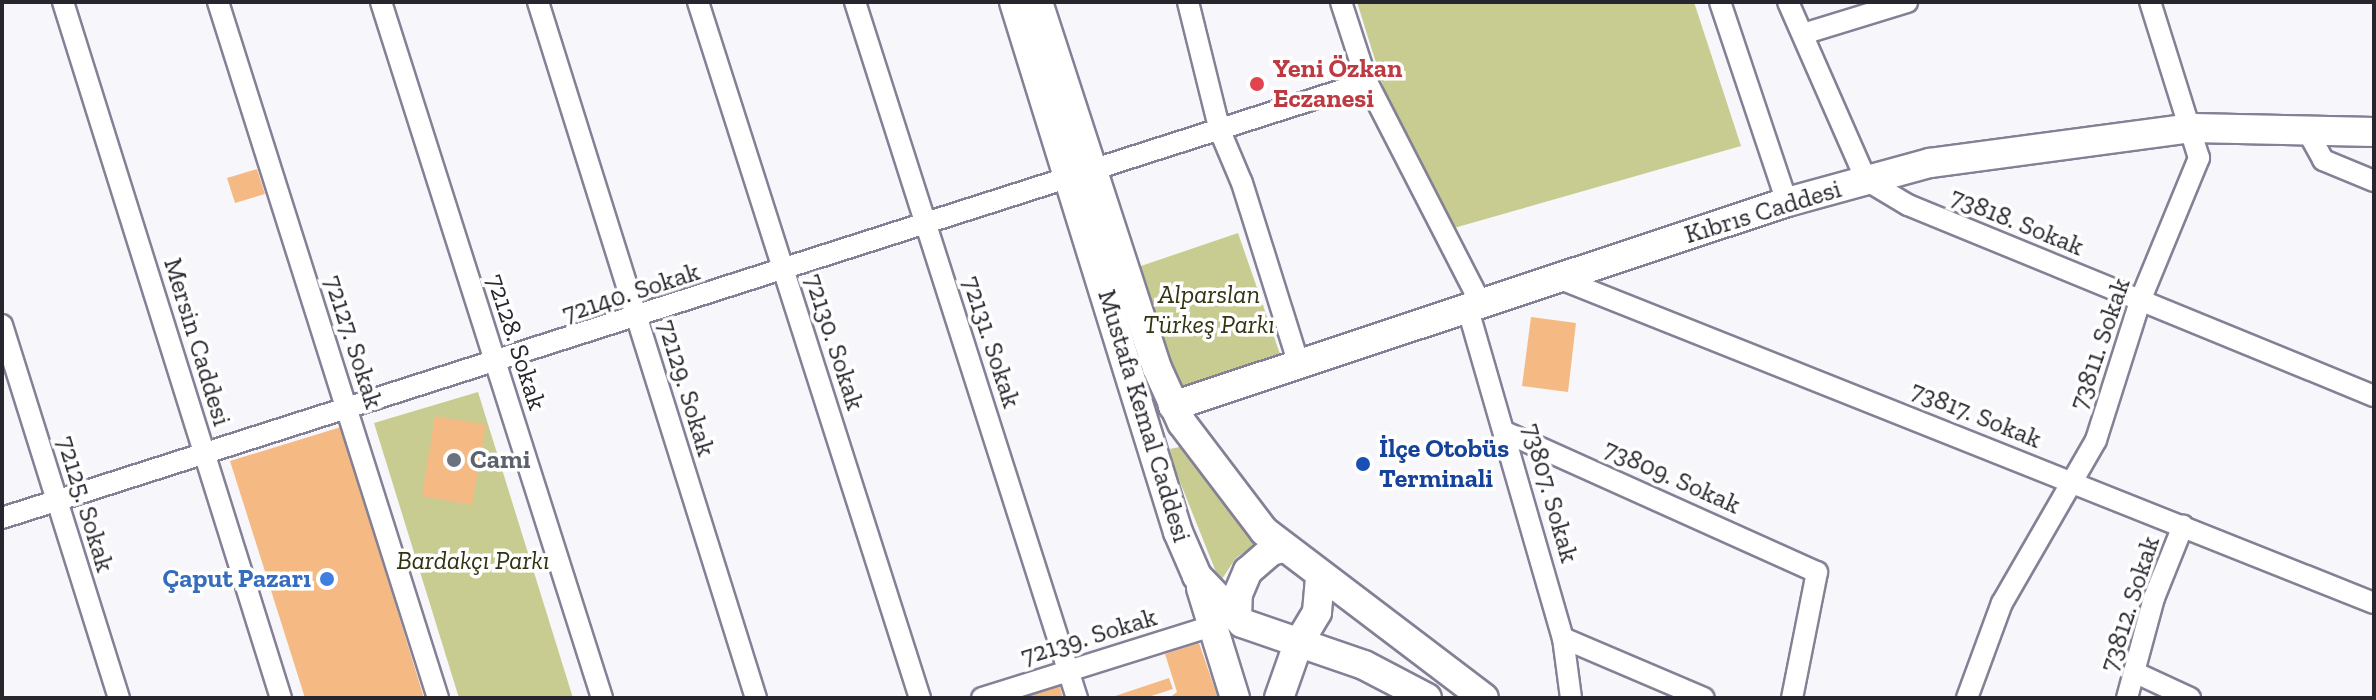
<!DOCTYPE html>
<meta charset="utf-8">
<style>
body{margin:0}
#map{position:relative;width:2376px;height:700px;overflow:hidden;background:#f7f7fb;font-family:"Zilla Slab",serif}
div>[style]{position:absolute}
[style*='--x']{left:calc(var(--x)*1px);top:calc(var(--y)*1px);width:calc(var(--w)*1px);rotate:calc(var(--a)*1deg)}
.green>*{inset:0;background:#c9cc90}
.building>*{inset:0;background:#f5ba83}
.roads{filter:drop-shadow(2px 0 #848095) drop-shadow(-2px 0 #848095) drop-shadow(0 2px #848095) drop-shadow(0 -2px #848095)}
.street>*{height:20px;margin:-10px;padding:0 10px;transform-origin:10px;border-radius:10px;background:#fff}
.secondary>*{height:28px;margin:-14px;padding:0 14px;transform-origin:14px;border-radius:14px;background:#fff}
.dots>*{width:22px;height:22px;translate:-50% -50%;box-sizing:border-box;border:4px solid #fff;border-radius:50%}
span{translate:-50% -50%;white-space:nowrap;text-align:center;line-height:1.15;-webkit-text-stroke:7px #fff;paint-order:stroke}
.health-label{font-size:26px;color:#be3a42;font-weight:700}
.left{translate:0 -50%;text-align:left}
.street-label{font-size:26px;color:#27262e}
.park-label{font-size:26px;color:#313311;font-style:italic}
.transit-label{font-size:26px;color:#164399;font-weight:700}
.worship-label{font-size:26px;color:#5b616d;font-weight:700}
.shop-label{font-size:26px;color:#366cbe;font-weight:700}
.right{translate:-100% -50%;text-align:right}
.frame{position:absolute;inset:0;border:4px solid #27262e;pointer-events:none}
</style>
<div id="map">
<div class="green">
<div style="clip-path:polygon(1357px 2px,1694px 2px,1741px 146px,1454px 228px,1385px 92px)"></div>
<div style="clip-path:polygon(1238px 233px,1280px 354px,1179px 388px,1138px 267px)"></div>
<div style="clip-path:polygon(478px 392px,573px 698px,459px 698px,374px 423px)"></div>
<div style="clip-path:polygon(1184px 446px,1257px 543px,1236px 558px,1220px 582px,1174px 467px,1170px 449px)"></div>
</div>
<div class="building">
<div style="clip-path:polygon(257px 169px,265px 194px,235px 203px,227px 178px)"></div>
<div style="clip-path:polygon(1531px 317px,1576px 323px,1568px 392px,1522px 386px)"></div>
<div style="clip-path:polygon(435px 416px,486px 425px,472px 505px,422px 496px)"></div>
<div style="clip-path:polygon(341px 427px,424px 698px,305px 698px,230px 461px)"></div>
<div style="clip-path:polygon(1199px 643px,1218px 698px,1169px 698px,1177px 692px,1165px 654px)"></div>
<div style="clip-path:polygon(1169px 678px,1173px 689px,1145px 698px,1109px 698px)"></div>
<div style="clip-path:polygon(1059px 684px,1063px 698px,1030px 698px,1029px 694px)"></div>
</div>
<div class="roads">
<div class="street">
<div style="--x:63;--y:2;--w:729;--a:72.61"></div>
<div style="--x:218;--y:2;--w:730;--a:72.46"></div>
<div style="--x:381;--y:2;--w:730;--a:72.38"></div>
<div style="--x:538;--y:2;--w:729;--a:72.61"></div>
<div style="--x:698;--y:2;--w:731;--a:72.31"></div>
<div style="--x:855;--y:2;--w:731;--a:72.31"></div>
<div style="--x:1188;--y:2;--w:133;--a:76.1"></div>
<div style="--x:1220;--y:131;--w:56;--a:67.1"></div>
<div style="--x:1242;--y:183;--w:191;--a:72.6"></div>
<div style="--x:1341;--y:2;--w:84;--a:72"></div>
<div style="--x:1367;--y:82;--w:247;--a:62.8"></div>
<div style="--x:1720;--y:2;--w:211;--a:71.5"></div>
<div style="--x:1788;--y:2;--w:194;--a:66.3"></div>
<div style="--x:1866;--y:180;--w:49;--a:30.8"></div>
<div style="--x:1908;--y:205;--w:504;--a:22.29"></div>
<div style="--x:1803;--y:34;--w:109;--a:-17.1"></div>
<div style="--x:2305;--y:127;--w:38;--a:61"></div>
<div style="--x:2323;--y:160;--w:55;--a:22.4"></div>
<div style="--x:1558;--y:278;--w:878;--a:21.72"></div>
<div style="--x:1467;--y:306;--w:346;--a:73.9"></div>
<div style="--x:1563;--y:638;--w:61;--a:82.4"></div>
<div style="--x:2;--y:325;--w:391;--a:72.6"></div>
<div style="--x:1505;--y:432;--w:342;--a:24.2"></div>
<div style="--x:1817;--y:572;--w:128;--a:101.2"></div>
<div style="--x:2;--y:518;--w:1433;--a:-17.71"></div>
<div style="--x:1563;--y:638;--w:153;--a:23.1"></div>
<div style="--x:2134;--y:672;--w:62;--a:24.9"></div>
<div style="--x:982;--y:698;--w:241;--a:-17.4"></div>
<div style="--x:1967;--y:698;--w:101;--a:-69.8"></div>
<div style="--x:2002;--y:603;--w:188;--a:-60"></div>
<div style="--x:2096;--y:440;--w:146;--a:-72.4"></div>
<div style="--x:2140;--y:301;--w:155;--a:-67.6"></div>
<div style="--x:2199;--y:158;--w:164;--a:-107.4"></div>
<div style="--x:2127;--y:698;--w:104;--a:-74.9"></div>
<div style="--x:2154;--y:598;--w:78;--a:-68.1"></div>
</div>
<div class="secondary">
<div style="--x:1014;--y:2;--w:555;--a:72.81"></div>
<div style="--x:1178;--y:532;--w:48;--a:66.6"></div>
<div style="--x:1197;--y:576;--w:65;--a:46.2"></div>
<div style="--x:1242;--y:623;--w:129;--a:19"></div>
<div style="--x:1364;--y:665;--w:71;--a:27.6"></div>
<div style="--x:1038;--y:2;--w:385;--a:72"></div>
<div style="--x:1157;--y:368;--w:60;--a:65.6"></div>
<div style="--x:1182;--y:423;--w:136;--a:52.8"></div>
<div style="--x:1264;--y:531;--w:276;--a:37.2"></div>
<div style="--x:1173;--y:406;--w:647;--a:-18.38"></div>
<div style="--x:1787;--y:202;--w:148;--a:-15.3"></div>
<div style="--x:1930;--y:163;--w:265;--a:-7.6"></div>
<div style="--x:2193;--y:128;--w:181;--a:1.3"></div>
<div style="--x:1201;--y:588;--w:115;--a:72.8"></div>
<div style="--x:1237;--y:618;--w:24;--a:-88"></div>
<div style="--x:1238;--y:594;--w:25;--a:-67"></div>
<div style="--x:1248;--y:571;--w:30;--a:-41"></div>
<div style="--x:1271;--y:551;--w:12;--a:-14"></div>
<div style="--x:1279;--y:698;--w:57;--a:-70.6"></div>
<div style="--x:1298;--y:644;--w:37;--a:-59"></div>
<div style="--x:1317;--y:612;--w:34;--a:-85"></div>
</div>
</div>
<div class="dots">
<div style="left:1257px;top:84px;background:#e0444e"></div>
<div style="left:454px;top:460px;background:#6b7280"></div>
<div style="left:1363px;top:464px;background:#1a4fb4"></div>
<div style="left:327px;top:579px;background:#3f7fe0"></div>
</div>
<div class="health-label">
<span class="left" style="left:1273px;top:84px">Yeni Özkan<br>Eczanesi</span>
</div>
<div class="street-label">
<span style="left:1763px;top:212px;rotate:-17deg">Kıbrıs Caddesi</span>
<span style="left:2017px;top:222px;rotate:22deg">73818. Sokak</span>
<span style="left:631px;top:293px;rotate:-18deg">72140. Sokak</span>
<span style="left:197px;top:342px;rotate:73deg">Mersin Caddesi</span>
<span style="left:353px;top:342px;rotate:72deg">72127. Sokak</span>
<span style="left:516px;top:342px;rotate:72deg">72128. Sokak</span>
<span style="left:834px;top:342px;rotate:72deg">72130. Sokak</span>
<span style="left:991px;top:342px;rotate:72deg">72131. Sokak</span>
<span style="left:2100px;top:344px;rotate:-71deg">73811. Sokak</span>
<span style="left:686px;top:388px;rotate:73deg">72129. Sokak</span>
<span style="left:1976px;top:415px;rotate:22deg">73817. Sokak</span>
<span style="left:1144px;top:416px;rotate:73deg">Mustafa Kemal Caddesi</span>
<span style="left:1672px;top:477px;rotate:24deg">73809. Sokak</span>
<span style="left:1550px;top:493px;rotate:74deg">73807. Sokak</span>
<span style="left:85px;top:504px;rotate:73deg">72125. Sokak</span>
<span style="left:2130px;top:604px;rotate:-72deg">73812. Sokak</span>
<span style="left:1089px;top:637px;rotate:-17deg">72139. Sokak</span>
</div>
<div class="park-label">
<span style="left:1209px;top:310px">Alparslan<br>Türkeş Parkı</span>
<span style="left:473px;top:561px">Bardakçı Parkı</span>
</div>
<div class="transit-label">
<span class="left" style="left:1379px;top:464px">İlçe Otobüs<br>Terminali</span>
</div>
<div class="worship-label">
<span class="left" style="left:470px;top:460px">Cami</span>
</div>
<div class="shop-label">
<span class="right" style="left:311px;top:579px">Çaput Pazarı</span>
</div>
<div class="frame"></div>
</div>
